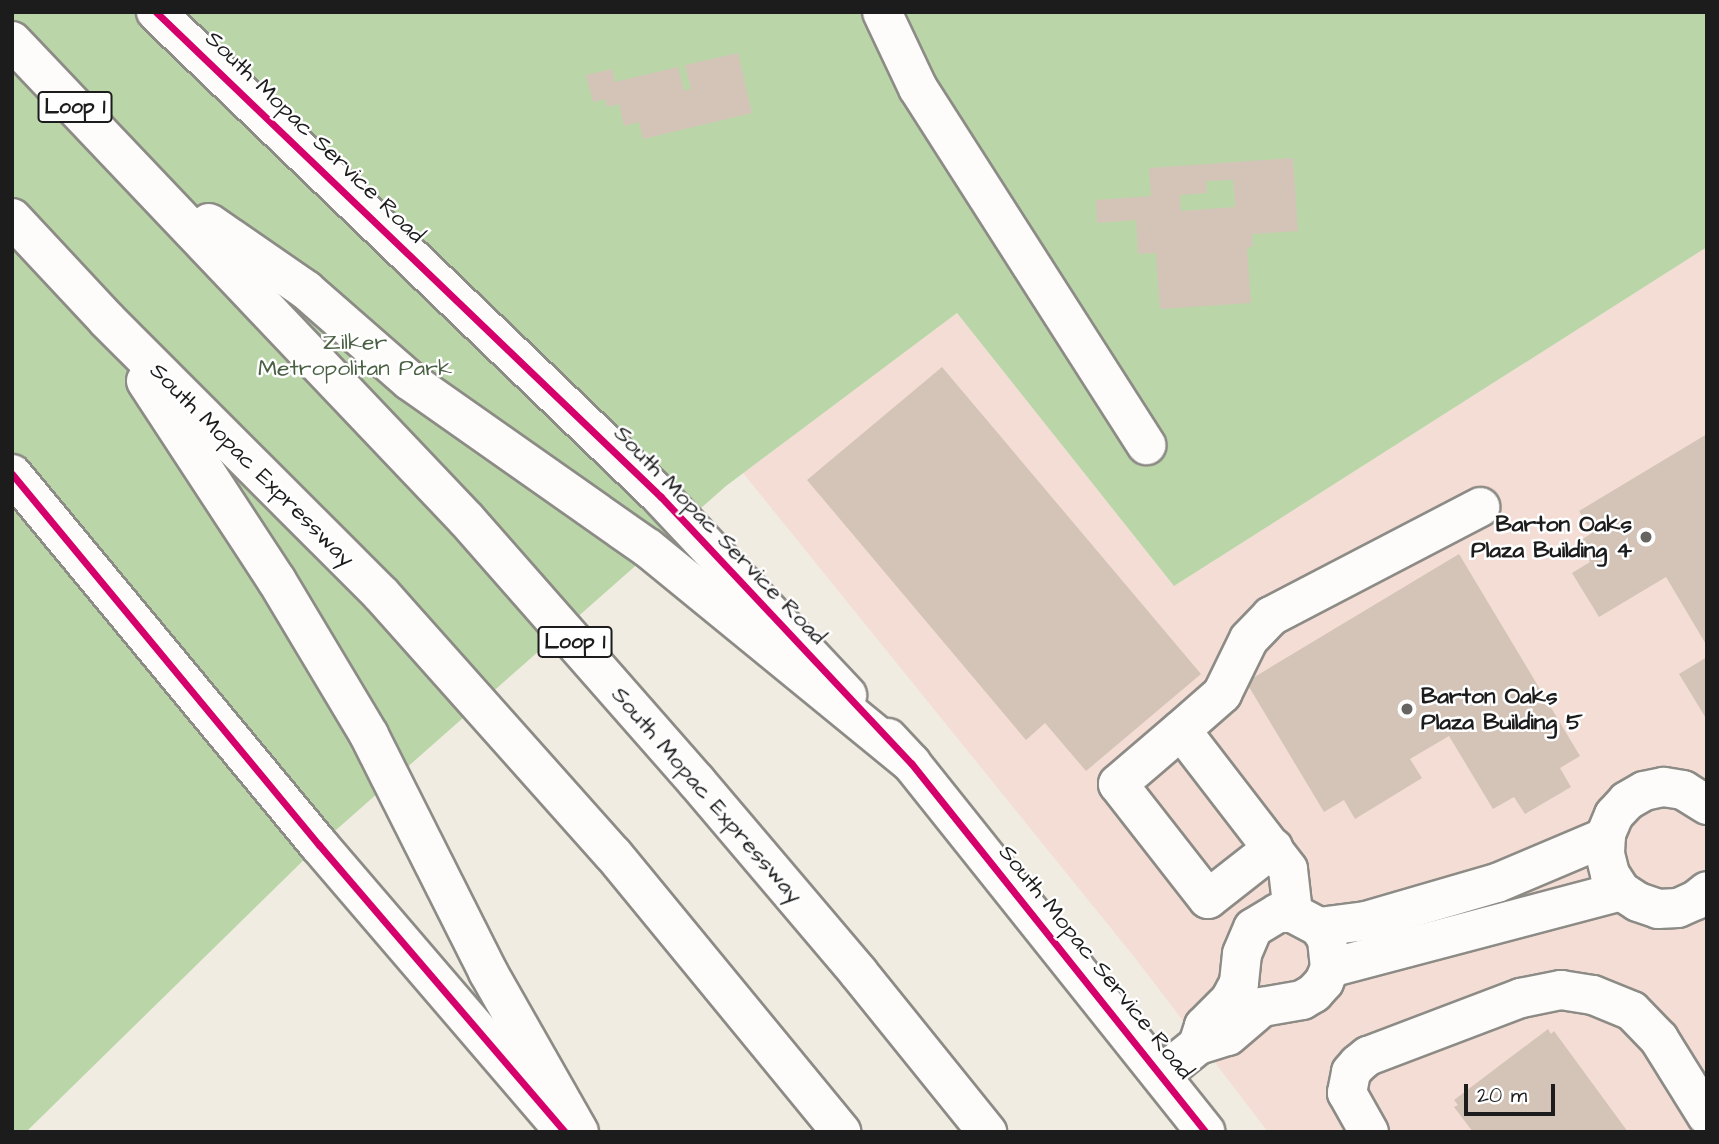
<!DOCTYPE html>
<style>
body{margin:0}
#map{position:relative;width:1719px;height:1144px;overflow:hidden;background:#f1ece2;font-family:"Architects Daughter",sans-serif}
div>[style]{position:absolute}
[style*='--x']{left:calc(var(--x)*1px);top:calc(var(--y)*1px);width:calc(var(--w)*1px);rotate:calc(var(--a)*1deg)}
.built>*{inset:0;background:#f4ddd4}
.green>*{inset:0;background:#bad6a8}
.building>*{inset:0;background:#d4c4b8}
.roads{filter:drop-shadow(2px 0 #8d8b86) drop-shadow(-2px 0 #8d8b86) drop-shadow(0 2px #8d8b86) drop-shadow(0 -2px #8d8b86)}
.minor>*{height:38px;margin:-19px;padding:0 19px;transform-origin:19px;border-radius:19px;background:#fdfcfb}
.major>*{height:38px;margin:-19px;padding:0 19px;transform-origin:19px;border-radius:19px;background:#fdfcfb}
.highway>*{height:38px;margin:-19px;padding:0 19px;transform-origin:19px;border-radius:19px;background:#fdfcfb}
.cycleway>*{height:7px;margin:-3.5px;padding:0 3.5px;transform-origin:3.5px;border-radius:3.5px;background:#d6006c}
.dots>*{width:19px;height:19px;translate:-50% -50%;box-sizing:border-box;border:4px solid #fff;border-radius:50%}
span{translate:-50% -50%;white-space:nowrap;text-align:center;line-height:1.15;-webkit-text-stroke:5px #fff;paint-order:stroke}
.shield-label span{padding:2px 5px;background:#fff;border:2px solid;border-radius:5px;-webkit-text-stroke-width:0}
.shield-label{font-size:21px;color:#1c1c1c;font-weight:700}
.street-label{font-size:23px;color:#1c1c1c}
.park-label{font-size:23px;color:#495f41}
.poi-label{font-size:23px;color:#1c1c1c;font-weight:700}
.right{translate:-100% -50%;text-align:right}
.left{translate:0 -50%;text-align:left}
.frame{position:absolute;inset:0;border:14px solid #1c1c1c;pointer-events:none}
.scale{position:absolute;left:1464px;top:1084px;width:91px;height:32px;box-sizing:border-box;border:4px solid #1c1c1c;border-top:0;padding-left:9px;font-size:21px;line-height:24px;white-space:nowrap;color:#1c1c1c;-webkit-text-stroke:5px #fff;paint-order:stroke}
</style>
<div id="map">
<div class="built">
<div style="clip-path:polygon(1707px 247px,1707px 1132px,1268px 1132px,1135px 958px,743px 473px,957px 313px,1174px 586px)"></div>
</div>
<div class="green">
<div style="clip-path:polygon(12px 12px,1707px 12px,1707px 247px,1174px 586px,957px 313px,726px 486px,319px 845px,26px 1132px,12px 1132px)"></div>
</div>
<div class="building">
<div style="clip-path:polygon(738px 53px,752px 113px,643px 139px,639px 122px,624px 126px,619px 104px,607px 107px,605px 99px,593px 102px,586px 75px,612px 69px,615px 82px,678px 67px,684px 91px,691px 89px,685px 65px)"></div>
<div style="clip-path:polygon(evenodd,1293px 158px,1298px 231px,1252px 234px,1253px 247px,1247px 247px,1251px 303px,1160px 309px,1156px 253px,1138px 254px,1136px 220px,1097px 223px,1096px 200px,1151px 196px,1149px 168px,1293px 158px,1233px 180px,1235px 207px,1181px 211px,1180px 195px,1207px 193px,1206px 181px,1233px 180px)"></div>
<div style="clip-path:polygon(942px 367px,1201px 674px,1086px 771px,1045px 723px,1026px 740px,807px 480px)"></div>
<div style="clip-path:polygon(1707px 434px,1707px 646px,1666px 577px,1599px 617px,1572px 573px,1590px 562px,1578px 542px,1592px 533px,1579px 511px)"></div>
<div style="clip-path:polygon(1459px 554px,1580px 756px,1560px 768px,1571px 787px,1525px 814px,1514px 797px,1493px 809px,1449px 736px,1410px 759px,1422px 778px,1355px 819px,1344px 800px,1324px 812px,1246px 682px)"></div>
<div style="clip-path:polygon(1707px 657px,1707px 720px,1679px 674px)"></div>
<div style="clip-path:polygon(1548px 1029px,1551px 1034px,1554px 1031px,1628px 1132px,1473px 1132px,1454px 1107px,1458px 1105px,1454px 1100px)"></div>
</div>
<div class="roads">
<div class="minor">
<div style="--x:882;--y:12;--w:84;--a:64.7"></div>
<div style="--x:918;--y:88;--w:424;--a:57.4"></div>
<div style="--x:1181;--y:730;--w:83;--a:139.4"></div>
<div style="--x:1118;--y:784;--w:146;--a:52"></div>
<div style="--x:1208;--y:899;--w:83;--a:-38.1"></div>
<div style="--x:1707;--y:805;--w:28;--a:-148"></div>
<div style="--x:1683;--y:790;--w:20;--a:-171"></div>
<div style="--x:1663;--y:787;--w:19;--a:168"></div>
<div style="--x:1644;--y:791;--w:20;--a:150"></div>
<div style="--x:1627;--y:801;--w:19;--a:133"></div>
<div style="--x:1614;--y:815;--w:21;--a:113"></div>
<div style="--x:1606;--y:834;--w:20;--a:93"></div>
<div style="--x:1605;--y:854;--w:21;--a:76"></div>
<div style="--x:1610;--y:874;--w:20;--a:57"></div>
<div style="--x:1621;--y:891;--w:20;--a:33"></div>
<div style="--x:1638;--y:902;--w:21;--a:19"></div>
<div style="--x:1658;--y:909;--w:20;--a:-3"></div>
<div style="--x:1678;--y:908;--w:20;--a:-24"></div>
<div style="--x:1696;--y:900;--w:14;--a:-39"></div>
<div style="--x:1293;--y:913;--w:44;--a:-96.5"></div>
<div style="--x:1288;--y:869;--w:175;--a:-127.6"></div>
<div style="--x:1181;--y:730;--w:55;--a:-41.3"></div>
<div style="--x:1222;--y:694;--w:61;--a:-63.9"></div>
<div style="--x:1249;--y:639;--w:32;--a:-46"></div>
<div style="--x:1271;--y:616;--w:236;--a:-27.5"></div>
<div style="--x:1319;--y:927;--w:47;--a:-7.3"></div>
<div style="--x:1366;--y:921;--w:136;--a:-16.2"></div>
<div style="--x:1497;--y:883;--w:118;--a:-22.9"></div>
<div style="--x:1330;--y:968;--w:301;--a:-14.8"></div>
<div style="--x:1162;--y:1074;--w:46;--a:-38.9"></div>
<div style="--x:1198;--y:1045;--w:31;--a:-17"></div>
<div style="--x:1228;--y:1036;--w:45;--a:-40.5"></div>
<div style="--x:1262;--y:1007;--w:41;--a:-9.9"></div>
<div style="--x:1302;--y:1000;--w:14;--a:-30"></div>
<div style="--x:1314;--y:993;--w:15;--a:-48"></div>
<div style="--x:1324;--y:982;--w:15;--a:-67"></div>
<div style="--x:1330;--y:968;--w:29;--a:-96"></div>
<div style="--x:1327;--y:939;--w:14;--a:-124"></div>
<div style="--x:1319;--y:927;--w:30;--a:-152"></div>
<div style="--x:1293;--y:913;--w:15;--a:180"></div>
<div style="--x:1278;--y:913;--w:29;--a:149"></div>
<div style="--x:1253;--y:928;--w:28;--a:113"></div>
<div style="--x:1242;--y:954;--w:29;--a:96"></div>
<div style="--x:1239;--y:983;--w:19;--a:118"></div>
<div style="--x:1230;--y:1000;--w:37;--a:135"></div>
<div style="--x:1204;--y:1026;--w:20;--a:108"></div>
<div style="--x:1369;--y:1132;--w:45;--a:-119.4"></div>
<div style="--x:1347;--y:1093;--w:21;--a:-79"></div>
<div style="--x:1351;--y:1072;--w:11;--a:-49"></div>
<div style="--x:1358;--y:1064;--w:13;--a:-39"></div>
<div style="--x:1368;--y:1056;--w:164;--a:-20.8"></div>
<div style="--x:1521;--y:998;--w:41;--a:-11.3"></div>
<div style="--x:1561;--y:990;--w:32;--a:9"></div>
<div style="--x:1593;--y:995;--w:42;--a:22.3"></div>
<div style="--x:1632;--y:1011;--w:39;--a:46"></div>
<div style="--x:1659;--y:1039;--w:91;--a:58.1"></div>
</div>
<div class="major">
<div style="--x:156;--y:12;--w:700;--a:43.84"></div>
<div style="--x:661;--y:497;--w:272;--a:46.8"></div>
<div style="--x:12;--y:474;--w:482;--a:50.4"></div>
<div style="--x:319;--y:845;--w:378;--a:49.4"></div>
<div style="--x:888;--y:738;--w:34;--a:47"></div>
<div style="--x:911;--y:763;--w:472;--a:51.4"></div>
</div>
<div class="highway">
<div style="--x:12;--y:41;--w:659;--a:46.48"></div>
<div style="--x:466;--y:519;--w:350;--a:48.7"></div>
<div style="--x:697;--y:782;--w:249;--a:49.7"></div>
<div style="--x:858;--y:972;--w:206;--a:51.1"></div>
<div style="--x:12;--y:218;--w:139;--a:47"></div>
<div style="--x:107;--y:320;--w:387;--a:45"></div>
<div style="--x:381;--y:594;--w:348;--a:48.3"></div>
<div style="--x:613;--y:854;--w:360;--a:50.6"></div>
<div style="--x:209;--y:223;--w:118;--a:34.6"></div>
<div style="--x:306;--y:290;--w:138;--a:41.2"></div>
<div style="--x:410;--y:381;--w:291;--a:35.1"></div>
<div style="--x:648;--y:548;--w:340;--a:39.3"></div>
<div style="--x:146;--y:381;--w:239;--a:56.8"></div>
<div style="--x:277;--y:581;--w:179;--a:59.1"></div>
<div style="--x:369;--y:735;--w:265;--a:63.3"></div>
<div style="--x:488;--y:972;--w:184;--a:60.4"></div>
</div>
</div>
<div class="cycleway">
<div style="--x:156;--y:12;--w:700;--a:43.84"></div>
<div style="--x:661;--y:497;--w:365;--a:46.8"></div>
<div style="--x:911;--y:763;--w:472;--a:51.4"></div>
<div style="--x:12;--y:474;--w:482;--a:50.4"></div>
<div style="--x:319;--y:845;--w:378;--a:49.4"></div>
</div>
<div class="dots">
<div style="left:1646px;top:537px;background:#676561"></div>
<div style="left:1407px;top:709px;background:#676561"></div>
</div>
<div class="shield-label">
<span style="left:75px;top:107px">Loop 1</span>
<span style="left:575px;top:642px">Loop 1</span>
</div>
<div class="street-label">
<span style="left:315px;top:137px;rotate:44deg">South Mopac Service Road</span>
<span style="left:252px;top:465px;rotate:45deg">South Mopac Expressway</span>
<span style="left:720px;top:535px;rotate:46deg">South Mopac Service Road</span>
<span style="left:707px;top:795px;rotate:49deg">South Mopac Expressway</span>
<span style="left:1096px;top:962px;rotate:51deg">South Mopac Service Road</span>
</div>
<div class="park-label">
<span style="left:355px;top:355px">Zilker<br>Metropolitan Park</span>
</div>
<div class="poi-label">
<span class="right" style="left:1632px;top:537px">Barton Oaks<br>Plaza Building 4</span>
<span class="left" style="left:1421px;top:709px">Barton Oaks<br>Plaza Building 5</span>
</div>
<div class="frame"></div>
<div class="scale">20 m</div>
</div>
